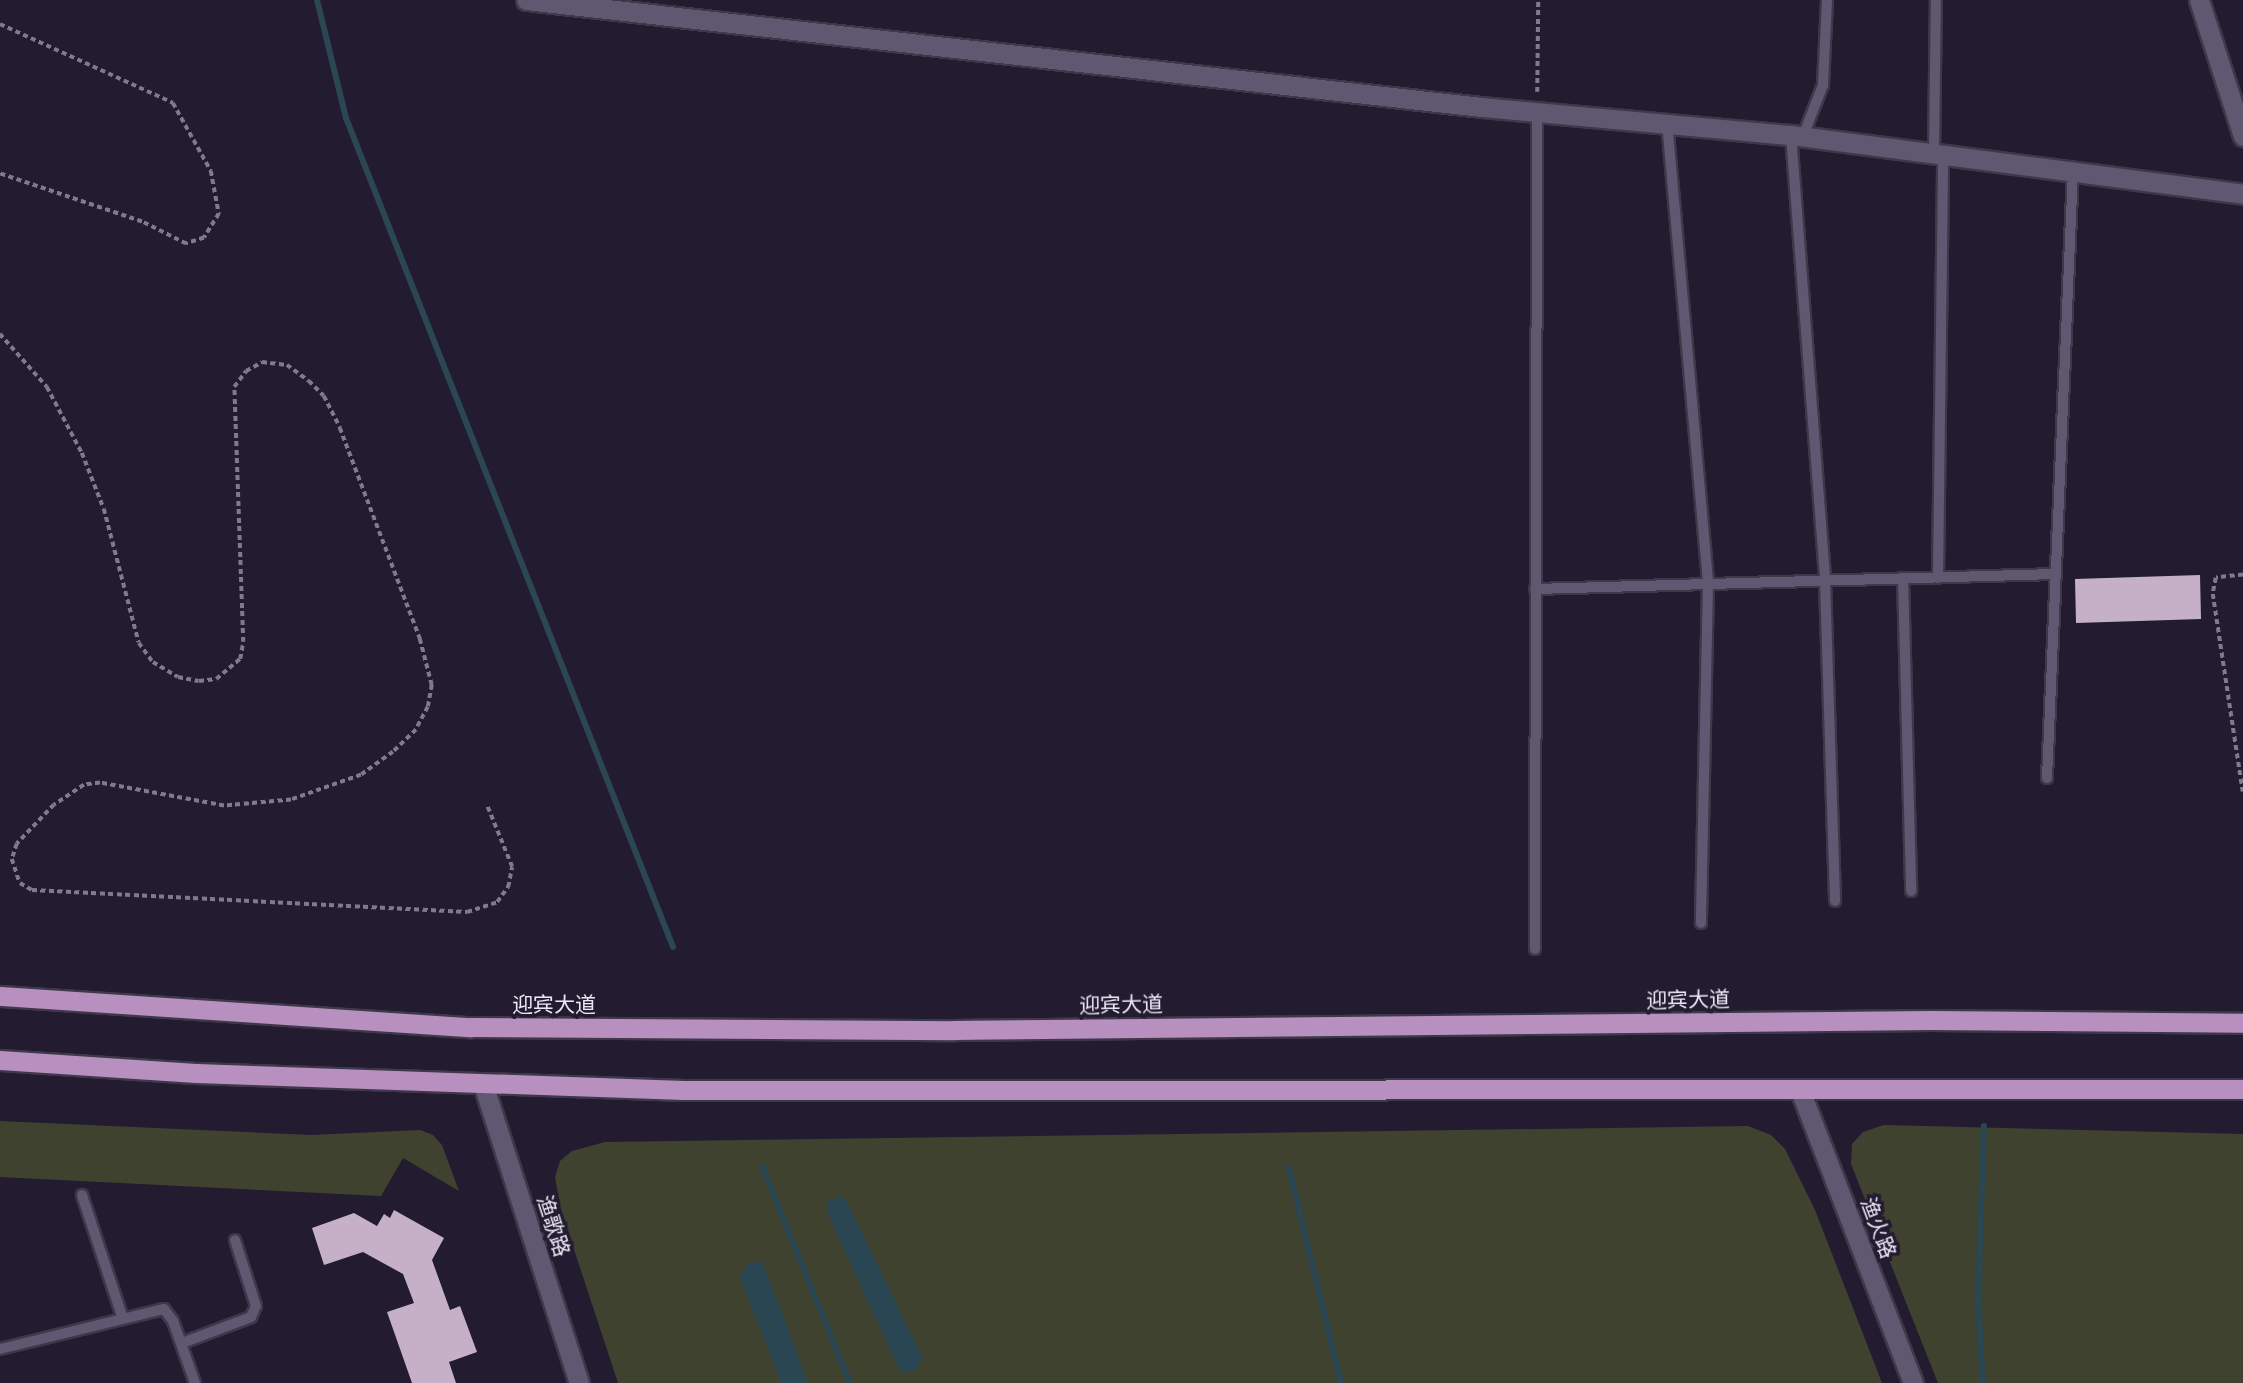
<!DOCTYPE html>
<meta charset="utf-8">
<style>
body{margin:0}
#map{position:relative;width:2243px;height:1383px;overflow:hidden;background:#231c31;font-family:Cabin,"Noto Sans SC",sans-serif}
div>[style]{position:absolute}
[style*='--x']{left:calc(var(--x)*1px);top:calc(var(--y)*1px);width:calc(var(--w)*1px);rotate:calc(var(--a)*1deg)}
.green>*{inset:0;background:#3f422e}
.water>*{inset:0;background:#2b4754}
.stream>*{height:6px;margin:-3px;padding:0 3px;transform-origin:3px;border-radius:3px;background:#2b4754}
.building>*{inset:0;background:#c6b0c8}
.path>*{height:3.5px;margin-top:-1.75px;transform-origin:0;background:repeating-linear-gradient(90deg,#7f7a8c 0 5px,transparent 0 8.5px)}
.roads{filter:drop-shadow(2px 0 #3e3849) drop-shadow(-2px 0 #3e3849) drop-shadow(0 2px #3e3849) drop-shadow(0 -2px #3e3849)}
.service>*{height:10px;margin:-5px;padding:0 5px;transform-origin:5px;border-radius:5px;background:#605871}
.minor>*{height:19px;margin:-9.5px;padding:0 9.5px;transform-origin:9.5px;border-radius:9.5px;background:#605871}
.tertiary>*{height:19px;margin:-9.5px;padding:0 9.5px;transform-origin:9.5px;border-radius:9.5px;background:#605871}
.trunk>*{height:19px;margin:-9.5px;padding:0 9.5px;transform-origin:9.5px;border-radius:9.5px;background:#b890c0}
span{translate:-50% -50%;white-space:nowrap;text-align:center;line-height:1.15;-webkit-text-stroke:7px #231c31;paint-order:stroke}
.street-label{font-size:21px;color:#ebe7f5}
</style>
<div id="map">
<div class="green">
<div style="clip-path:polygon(0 1121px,312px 1135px,420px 1130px,433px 1135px,442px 1145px,459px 1191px,403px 1158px,381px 1196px,0 1177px)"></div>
<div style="clip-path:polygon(1884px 1125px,2243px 1134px,2243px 1383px,1938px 1383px,1851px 1164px,1852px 1144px,1863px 1132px)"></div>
<div style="clip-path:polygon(1748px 1126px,1771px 1135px,1785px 1149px,1815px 1210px,1882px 1383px,618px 1383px,561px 1210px,555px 1177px,560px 1161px,572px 1151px,605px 1142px)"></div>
</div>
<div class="water">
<div style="clip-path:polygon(839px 1196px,846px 1200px,923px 1358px,914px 1372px,900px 1371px,827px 1212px,828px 1202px)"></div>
<div style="clip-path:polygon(759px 1262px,765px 1268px,808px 1383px,781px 1383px,740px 1277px,749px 1263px)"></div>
</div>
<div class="stream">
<div style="--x:317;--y:0;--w:122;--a:76.2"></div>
<div style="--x:346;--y:118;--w:891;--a:68.47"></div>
<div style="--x:762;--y:1166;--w:234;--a:67.9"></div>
<div style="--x:1289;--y:1168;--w:221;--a:76.4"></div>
<div style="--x:1983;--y:1383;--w:80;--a:-93.6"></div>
<div style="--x:1978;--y:1303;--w:177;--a:-88.1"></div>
</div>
<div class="building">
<div style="clip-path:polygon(2200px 575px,2201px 619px,2076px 623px,2075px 579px)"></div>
<div style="clip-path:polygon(394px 1210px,444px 1238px,432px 1260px,450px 1310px,460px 1306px,477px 1352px,449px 1362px,456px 1383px,412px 1383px,387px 1312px,414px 1303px,403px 1274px,363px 1252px,324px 1265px,312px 1228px,354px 1213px,377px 1226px,384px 1214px,390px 1218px)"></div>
</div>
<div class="path">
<div style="--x:0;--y:24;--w:190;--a:24.5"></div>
<div style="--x:173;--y:103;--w:78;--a:60.8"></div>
<div style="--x:211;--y:171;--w:44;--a:79.5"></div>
<div style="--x:219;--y:214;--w:28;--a:122"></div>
<div style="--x:204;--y:238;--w:19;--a:162"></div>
<div style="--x:186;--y:244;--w:49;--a:-153.4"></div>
<div style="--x:142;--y:222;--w:150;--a:-161.3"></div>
<div style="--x:1537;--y:92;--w:92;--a:-89.4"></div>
<div style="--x:0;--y:334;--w:71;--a:48.4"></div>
<div style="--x:47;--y:387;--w:75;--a:62.1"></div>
<div style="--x:82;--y:453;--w:60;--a:68.6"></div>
<div style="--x:104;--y:509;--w:138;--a:75.4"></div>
<div style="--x:139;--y:643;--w:24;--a:54"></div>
<div style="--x:153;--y:662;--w:29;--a:31"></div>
<div style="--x:178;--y:677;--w:21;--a:11"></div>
<div style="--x:199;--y:681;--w:17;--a:-7"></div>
<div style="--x:216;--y:679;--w:31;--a:-40"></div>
<div style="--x:240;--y:659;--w:17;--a:-80"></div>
<div style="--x:243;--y:642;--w:255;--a:-92"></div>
<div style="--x:234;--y:387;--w:20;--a:-53"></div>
<div style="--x:246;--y:371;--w:18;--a:-29"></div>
<div style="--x:262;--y:362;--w:25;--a:7"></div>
<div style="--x:287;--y:365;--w:27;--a:36"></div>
<div style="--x:309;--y:381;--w:21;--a:45"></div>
<div style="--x:324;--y:396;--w:36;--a:63"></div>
<div style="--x:340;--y:428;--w:226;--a:69.2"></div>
<div style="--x:420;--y:639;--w:48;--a:75.4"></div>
<div style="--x:432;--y:685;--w:22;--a:100"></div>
<div style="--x:428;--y:707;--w:26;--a:118"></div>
<div style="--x:416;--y:730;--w:32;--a:136"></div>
<div style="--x:393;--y:752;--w:39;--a:144"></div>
<div style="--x:361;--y:775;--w:74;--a:160.3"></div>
<div style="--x:291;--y:800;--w:67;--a:174.9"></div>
<div style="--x:224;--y:806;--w:126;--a:-169.5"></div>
<div style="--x:100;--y:783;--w:16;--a:173"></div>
<div style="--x:84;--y:785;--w:36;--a:146"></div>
<div style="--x:54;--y:805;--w:54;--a:133.5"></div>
<div style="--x:17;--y:844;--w:16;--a:108"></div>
<div style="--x:12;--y:859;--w:25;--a:72"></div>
<div style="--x:20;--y:883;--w:14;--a:30"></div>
<div style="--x:32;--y:890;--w:436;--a:2.9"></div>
<div style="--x:467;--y:912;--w:32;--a:-18"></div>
<div style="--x:497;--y:902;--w:19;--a:-54"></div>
<div style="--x:508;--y:887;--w:20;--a:-79"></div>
<div style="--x:512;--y:867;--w:66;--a:-112.3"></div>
<div style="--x:2243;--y:575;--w:27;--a:174"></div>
<div style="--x:2216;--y:578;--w:16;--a:101"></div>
<div style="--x:2213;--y:594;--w:200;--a:81.4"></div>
</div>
<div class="roads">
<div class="service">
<div style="--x:1667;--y:122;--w:464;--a:84.9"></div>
<div style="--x:1708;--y:584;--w:339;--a:91.2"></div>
<div style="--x:1791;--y:135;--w:447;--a:85.6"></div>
<div style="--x:1825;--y:581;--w:320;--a:88.2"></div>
<div style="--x:1803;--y:136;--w:55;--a:-68.6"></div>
<div style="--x:1823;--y:85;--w:85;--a:-87.3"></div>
<div style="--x:1934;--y:153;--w:153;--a:-89.3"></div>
<div style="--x:1903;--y:578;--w:313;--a:88.5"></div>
<div style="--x:1938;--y:578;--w:423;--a:-89.3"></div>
<div style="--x:1535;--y:589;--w:521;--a:-1.65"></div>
<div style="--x:2047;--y:778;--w:608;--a:-87.55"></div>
<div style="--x:1535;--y:949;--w:837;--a:-89.86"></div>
<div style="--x:82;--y:1195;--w:127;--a:71.7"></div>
<div style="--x:182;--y:1343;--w:74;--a:-20.6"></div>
<div style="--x:251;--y:1317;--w:12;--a:-66"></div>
<div style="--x:256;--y:1306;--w:69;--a:-107.7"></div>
<div style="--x:0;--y:1349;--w:169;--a:-13.7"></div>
<div style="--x:164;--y:1309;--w:15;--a:53"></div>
<div style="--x:173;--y:1321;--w:66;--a:70.5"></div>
</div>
<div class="minor">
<div style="--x:526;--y:0;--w:961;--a:6.39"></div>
<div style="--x:1481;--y:107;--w:311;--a:5.2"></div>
<div style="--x:1791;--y:135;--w:456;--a:7.4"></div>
</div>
<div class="tertiary">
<div style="--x:2199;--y:0;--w:143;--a:72.1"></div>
<div style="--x:483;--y:1084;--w:314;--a:72.2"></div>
<div style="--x:1800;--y:1090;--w:314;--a:68.9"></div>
</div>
<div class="trunk">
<div style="--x:0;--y:996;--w:472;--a:3.8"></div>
<div style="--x:471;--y:1027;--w:483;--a:0.4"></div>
<div style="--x:954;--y:1030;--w:976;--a:-0.59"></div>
<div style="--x:1930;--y:1020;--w:313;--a:0.5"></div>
<div style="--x:0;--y:1060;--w:196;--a:3.8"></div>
<div style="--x:196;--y:1073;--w:488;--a:2"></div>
<div style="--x:684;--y:1090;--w:1559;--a:-0.04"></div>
</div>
</div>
<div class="street-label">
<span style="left:1688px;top:1000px;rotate:-1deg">迎宾大道</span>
<span style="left:554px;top:1005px">迎宾大道</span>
<span style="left:1121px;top:1005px;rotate:-1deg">迎宾大道</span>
<span style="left:553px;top:1226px;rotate:72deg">渔歌路</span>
<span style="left:1878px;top:1228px;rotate:69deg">渔火路</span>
</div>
</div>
